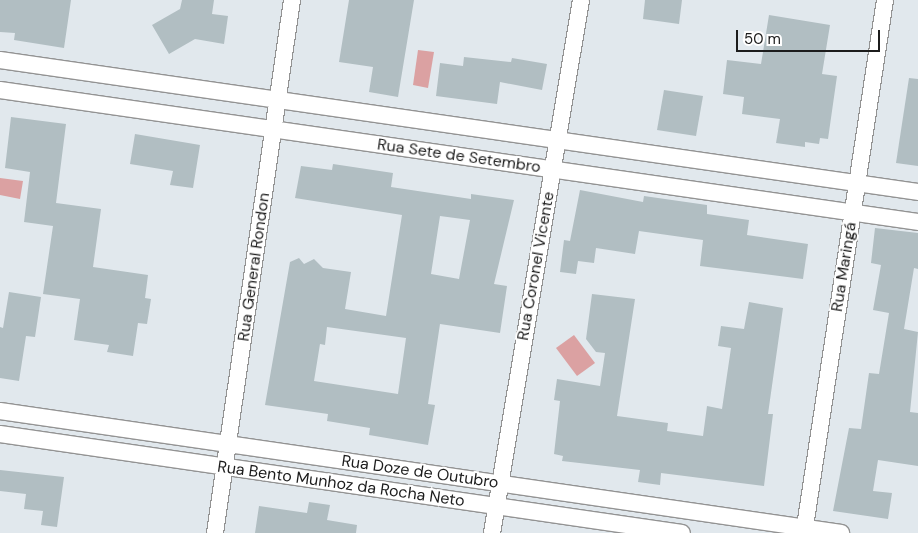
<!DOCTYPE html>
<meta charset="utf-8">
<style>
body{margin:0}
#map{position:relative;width:918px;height:533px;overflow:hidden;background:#e1e8ed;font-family:"DM Sans",sans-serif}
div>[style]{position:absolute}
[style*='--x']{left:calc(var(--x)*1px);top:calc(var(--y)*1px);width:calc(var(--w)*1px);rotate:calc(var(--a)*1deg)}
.water>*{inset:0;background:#dba1a2}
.building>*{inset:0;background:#b1bec2}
.roads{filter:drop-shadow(1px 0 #939393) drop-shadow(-1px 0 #939393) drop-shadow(0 1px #939393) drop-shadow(0 -1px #939393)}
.street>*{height:16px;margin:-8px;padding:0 8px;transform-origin:8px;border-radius:8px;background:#fff}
span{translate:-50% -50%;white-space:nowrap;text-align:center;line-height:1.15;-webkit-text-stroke:4px #fff;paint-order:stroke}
.street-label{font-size:16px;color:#1c1c1c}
.scale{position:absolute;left:736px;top:30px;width:144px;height:22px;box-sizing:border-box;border:2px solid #1c1c1c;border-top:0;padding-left:6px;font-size:15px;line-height:18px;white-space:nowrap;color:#1c1c1c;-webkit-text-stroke:4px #fff;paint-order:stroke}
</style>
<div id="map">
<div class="water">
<div style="clip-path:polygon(418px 50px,434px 52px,428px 88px,413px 85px)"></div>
<div style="clip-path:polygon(0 178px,23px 181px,20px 199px,0 195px)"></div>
<div style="clip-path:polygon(574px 335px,595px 363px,577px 376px,556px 348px)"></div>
</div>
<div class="building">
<div style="clip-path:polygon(0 0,71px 0,64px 48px,14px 40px,15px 33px,0 32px)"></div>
<div style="clip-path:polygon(182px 0,214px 0,212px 14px,228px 16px,224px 44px,195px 39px,169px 54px,152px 25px,180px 9px)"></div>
<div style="clip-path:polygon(349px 0,414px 0,398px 97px,369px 92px,373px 67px,339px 62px)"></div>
<div style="clip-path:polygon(645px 0,682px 0,679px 24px,643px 19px)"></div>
<div style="clip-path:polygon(769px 15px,830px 25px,822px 74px,837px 76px,828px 139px,820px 138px,819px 144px,805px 142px,805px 147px,776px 143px,780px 119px,742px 114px,744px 97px,723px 94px,727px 60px,761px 64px)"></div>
<div style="clip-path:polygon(464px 57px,511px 62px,512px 58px,547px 64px,542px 90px,500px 82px,497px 104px,436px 96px,440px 63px,463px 66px)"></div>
<div style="clip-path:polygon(909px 78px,918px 79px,918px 166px,896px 163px)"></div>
<div style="clip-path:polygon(664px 90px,703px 96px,696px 136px,657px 130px)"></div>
<div style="clip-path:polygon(11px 117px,66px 124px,56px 203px,101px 209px,93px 267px,148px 275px,145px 298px,151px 299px,147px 324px,138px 323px,133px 356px,107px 352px,109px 345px,74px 340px,80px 299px,43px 294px,53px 226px,24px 222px,30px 172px,5px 168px)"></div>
<div style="clip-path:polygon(135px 134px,200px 145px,193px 188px,170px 185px,173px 171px,130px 164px)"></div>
<div style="clip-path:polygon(evenodd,333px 164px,393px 173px,391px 187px,471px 199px,471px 194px,514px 200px,494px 284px,507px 286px,500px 333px,440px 324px,428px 404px,435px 405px,428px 445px,369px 435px,370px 428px,327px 421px,328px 414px,265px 405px,290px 262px,299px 258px,304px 264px,314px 259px,323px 268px,351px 272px,345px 309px,386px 316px,402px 215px,295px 198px,301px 166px,332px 170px,333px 164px,440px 216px,470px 220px,459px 279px,431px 274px,440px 216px,333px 164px,327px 327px,406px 338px,398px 394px,314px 381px,320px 344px,325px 345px,327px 327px)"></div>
<div style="clip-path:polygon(580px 190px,643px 202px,644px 196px,707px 205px,707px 214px,749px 220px,747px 235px,808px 244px,803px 279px,700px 266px,703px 240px,639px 231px,635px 254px,596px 248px,594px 263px,578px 261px,576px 274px,560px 272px,564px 240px,570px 241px)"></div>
<div style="clip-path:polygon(875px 228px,918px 233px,918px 269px,914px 268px,904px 329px,918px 332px,910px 412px,918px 413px,918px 466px,878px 460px,873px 491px,892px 493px,888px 519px,833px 511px,849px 428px,861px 429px,869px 373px,879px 374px,889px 313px,873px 310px,881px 265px,871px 263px)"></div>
<div style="clip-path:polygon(9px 292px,41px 297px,35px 337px,26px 336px,19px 381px,0 378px,0 327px,3px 328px)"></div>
<div style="clip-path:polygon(592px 294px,635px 299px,617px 416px,668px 423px,667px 431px,703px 436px,707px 406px,722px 409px,731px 348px,718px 346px,721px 326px,744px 329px,749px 302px,783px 308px,768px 414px,773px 414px,764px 486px,661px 473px,660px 485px,638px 482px,640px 470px,562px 461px,563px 456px,554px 454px,560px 401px,554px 400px,557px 379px,600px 386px,605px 353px,596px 352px,586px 339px)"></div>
<div style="clip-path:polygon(0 470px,64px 477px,57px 527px,41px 525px,43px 511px,24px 509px,26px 494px,0 491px)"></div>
<div style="clip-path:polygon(309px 502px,330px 505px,327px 520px,357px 525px,356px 533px,255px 533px,259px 506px,307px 513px)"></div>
</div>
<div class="roads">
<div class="street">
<div style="--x:0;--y:60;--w:927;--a:8.18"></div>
<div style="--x:0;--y:90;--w:927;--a:8.18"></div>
<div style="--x:0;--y:411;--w:850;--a:8.25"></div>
<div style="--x:0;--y:434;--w:689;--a:8.26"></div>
<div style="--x:215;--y:533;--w:539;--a:-81.78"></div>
<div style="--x:492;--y:533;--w:540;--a:-80.52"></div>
<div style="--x:804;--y:533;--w:539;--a:-81.36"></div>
</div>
</div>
<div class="street-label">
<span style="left:459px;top:156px;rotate:8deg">Rua Sete de Setembro</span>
<span style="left:536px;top:266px;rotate:-80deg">Rua Coronel Vicente</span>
<span style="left:254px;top:267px;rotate:-82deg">Rua General Rondon</span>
<span style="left:844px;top:267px;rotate:-81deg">Rua Maringá</span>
<span style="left:420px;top:472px;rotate:8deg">Rua Doze de Outubro</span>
<span style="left:341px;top:484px;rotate:8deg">Rua Bento Munhoz da Rocha Neto</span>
</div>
<div class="scale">50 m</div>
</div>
